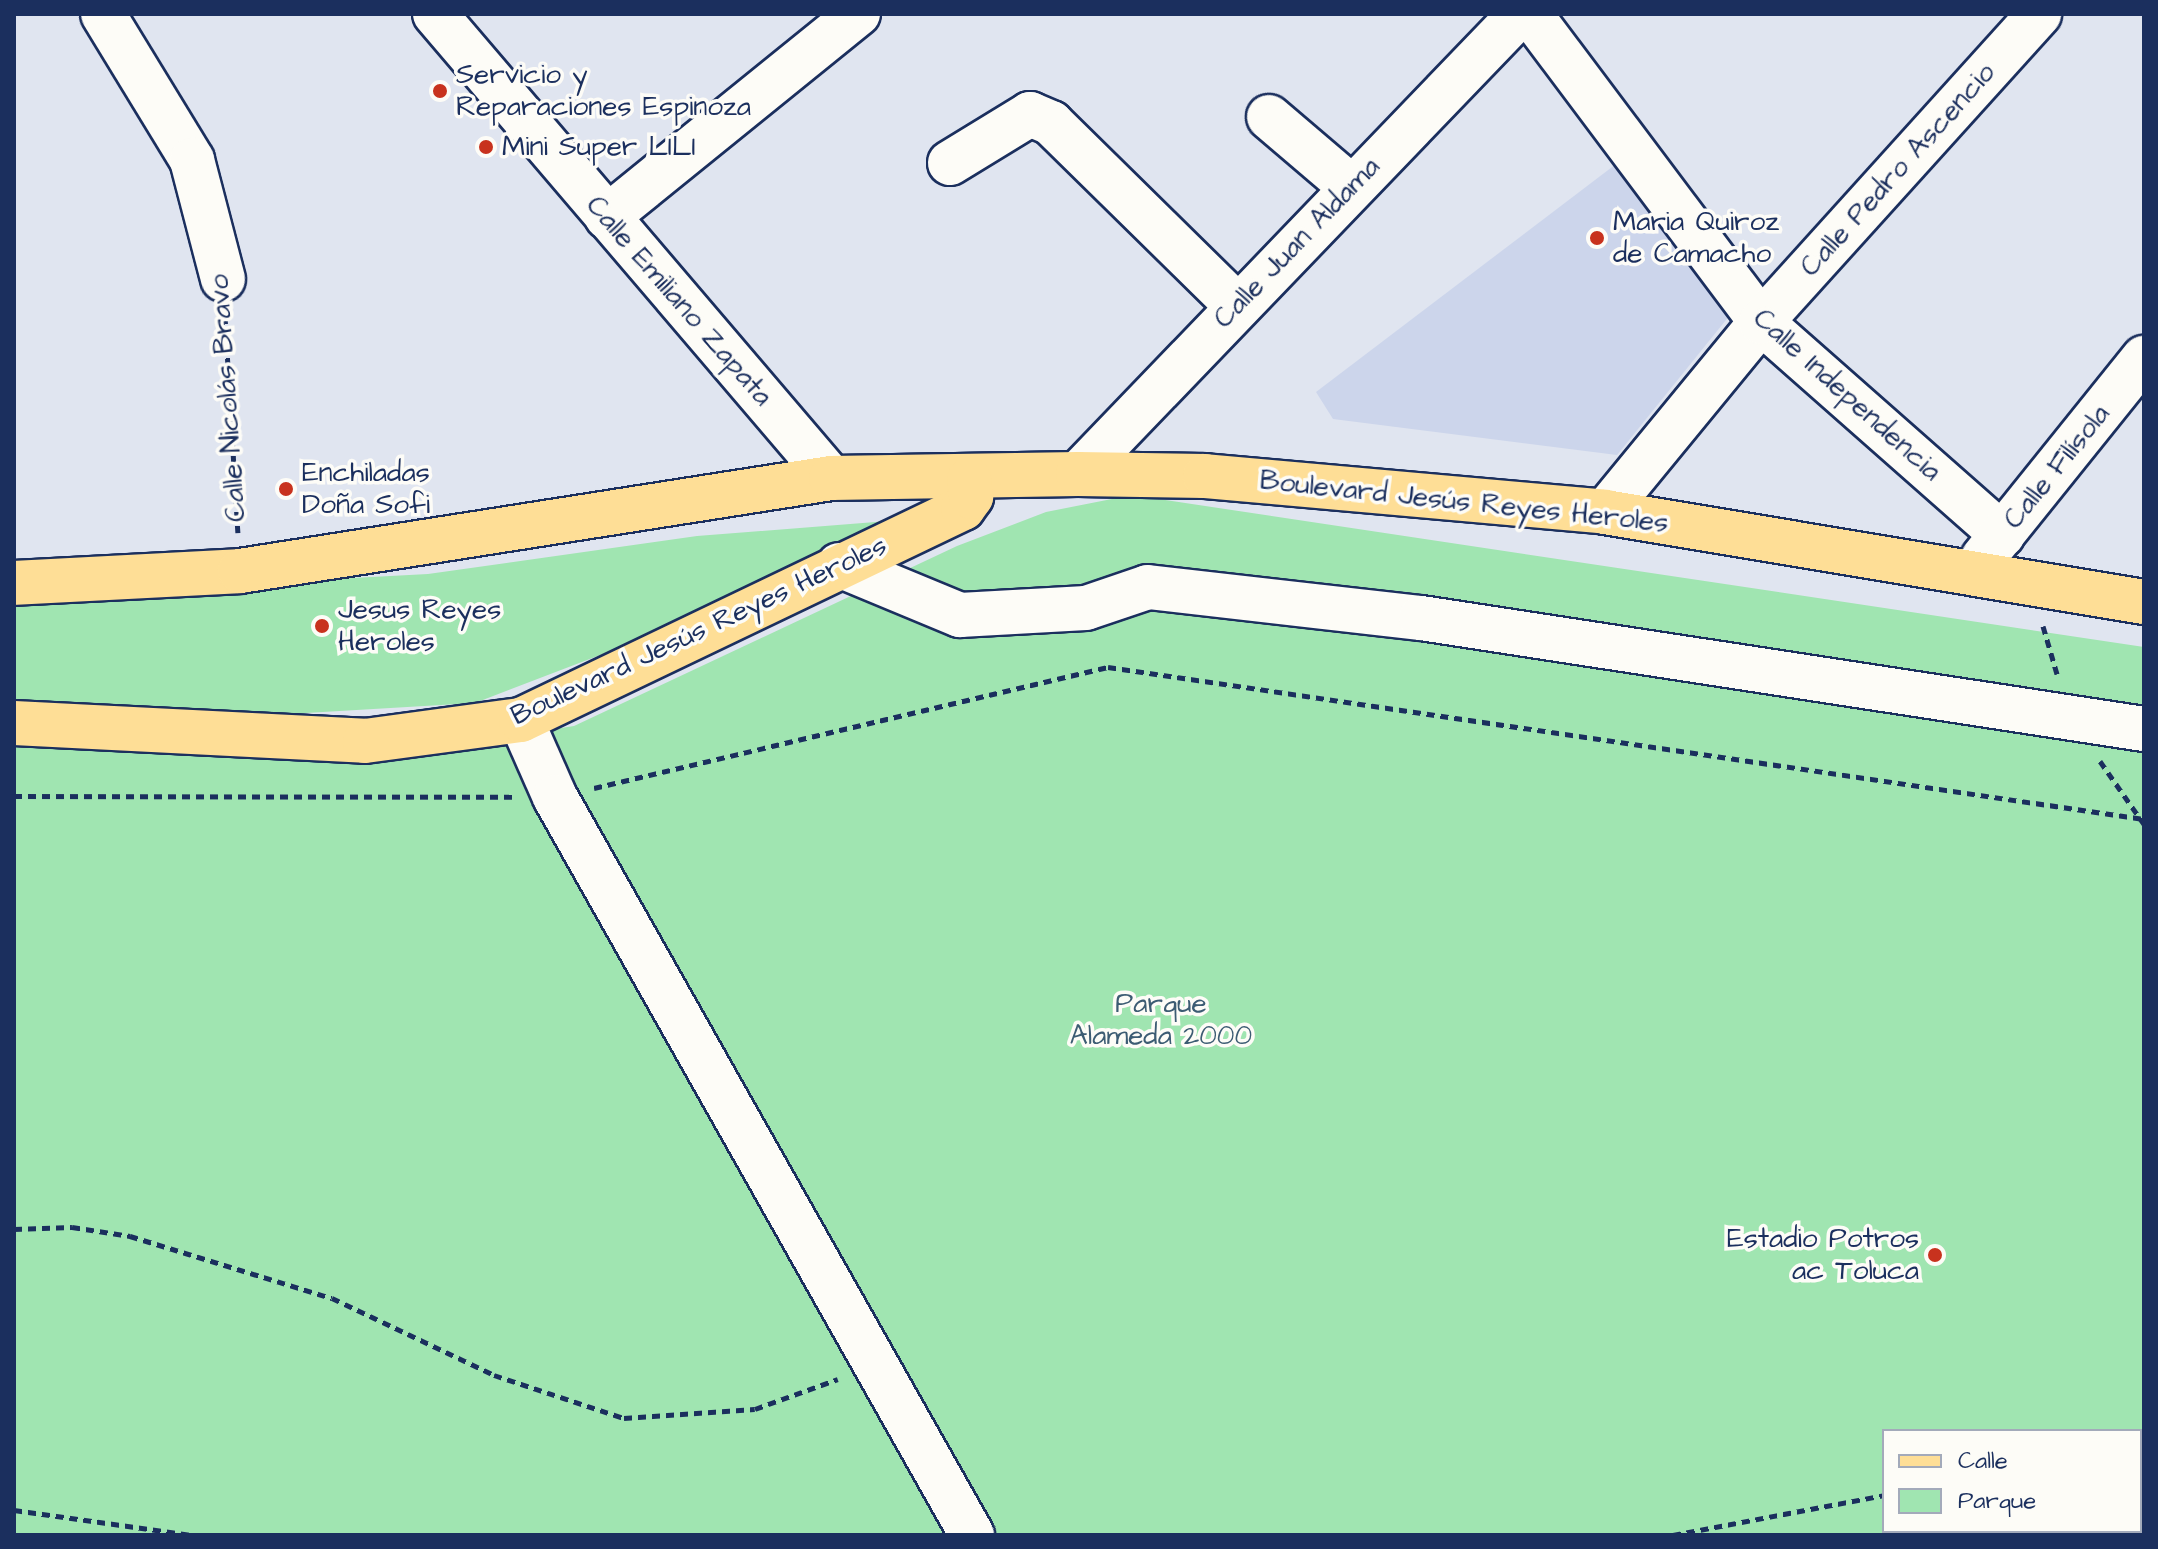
<!DOCTYPE html>
<meta charset="utf-8">
<style>
body{margin:0}
#map{position:relative;width:2158px;height:1549px;overflow:hidden;background:#e0e5f0;font-family:"Architects Daughter",sans-serif}
div>[style]{position:absolute}
[style*='--x']{left:calc(var(--x)*1px);top:calc(var(--y)*1px);width:calc(var(--w)*1px);rotate:calc(var(--a)*1deg)}
.built>*{inset:0;background:#ccd5eb}
.green>*{inset:0;background:#a0e5b1}
.path>*{height:5px;margin-top:-2.5px;transform-origin:0;background:repeating-linear-gradient(90deg,#1b2f5e 0 8px,transparent 0 14px)}
.roads{filter:drop-shadow(2px 0 #1b2f5e) drop-shadow(-2px 0 #1b2f5e) drop-shadow(0 2px #1b2f5e) drop-shadow(0 -2px #1b2f5e)}
.minor>*{height:44px;margin:-22px;padding:0 22px;transform-origin:22px;border-radius:22px;background:#fdfcf7}
.major>*{height:44px;margin:-22px;padding:0 22px;transform-origin:22px;border-radius:22px;background:#fede96}
.dots>*{width:22px;height:22px;translate:-50% -50%;box-sizing:border-box;border:4px solid #fdfcf7;border-radius:50%}
span{translate:-50% -50%;white-space:nowrap;text-align:center;line-height:1.15;-webkit-text-stroke:7px #fdfcf7;paint-order:stroke}
.poi-label{font-size:28px;color:#1b2f5e}
.left{translate:0 -50%;text-align:left}
.right{translate:-100% -50%;text-align:right}
.street-label{font-size:28px;color:#1b2f5e}
.park-label{font-size:28px;color:#3c5c73}
.frame{position:absolute;inset:0;border:16px solid #1b2f5e;pointer-events:none}
.legend{position:absolute;left:1882px;top:1429px;width:260px;height:104px;box-sizing:border-box;background:#fdfcf7;border:2px solid #a3aaba;margin:0;padding:10px 14px;list-style:none;font-size:24px;color:#1b2f5e}
.legend li{display:flex;align-items:center;gap:16px;height:40px}
.legend b{width:40px;border:2px solid #a3aaba}
</style>
<div id="map">
<div class="built">
<div style="clip-path:polygon(1620px 161px,1730px 315px,1617px 455px,1333px 419px,1316px 392px)"></div>
</div>
<div class="green">
<div style="clip-path:polygon(evenodd,1132px 495px,2144px 647px,2144px 1535px,14px 1535px,14px 732px,336px 763px,574px 726px,957px 546px,1046px 512px,1132px 495px,1884px 1431px,2140px 1431px,2140px 1531px,1884px 1531px,1884px 1431px)"></div>
<div style="clip-path:polygon(888px 521px,676px 626px,475px 703px,272px 715px,14px 704px,14px 596px,428px 574px,697px 536px)"></div>
</div>
<div class="path">
<div style="--x:225;--y:316;--w:217;--a:86.6"></div>
<div style="--x:2043;--y:626;--w:50;--a:73.7"></div>
<div style="--x:2100;--y:761;--w:77;--a:55.1"></div>
<div style="--x:594;--y:788;--w:528;--a:-13.25"></div>
<div style="--x:1108;--y:667;--w:1047;--a:8.35"></div>
<div style="--x:14;--y:796;--w:499;--a:0.1"></div>
<div style="--x:14;--y:1229;--w:58;--a:-2"></div>
<div style="--x:72;--y:1227;--w:59;--a:8.8"></div>
<div style="--x:130;--y:1236;--w:211;--a:17.1"></div>
<div style="--x:332;--y:1298;--w:179;--a:25.4"></div>
<div style="--x:494;--y:1375;--w:137;--a:18.3"></div>
<div style="--x:624;--y:1418;--w:131;--a:-3.9"></div>
<div style="--x:755;--y:1409;--w:88;--a:-19.9"></div>
<div style="--x:2140;--y:1448;--w:4;--a:-14"></div>
<div style="--x:14;--y:1510;--w:179;--a:8"></div>
<div style="--x:1673;--y:1535;--w:215;--a:-10.7"></div>
</div>
<div class="roads">
<div class="minor">
<div style="--x:103;--y:14;--w:171;--a:58.6"></div>
<div style="--x:192;--y:160;--w:123;--a:75.4"></div>
<div style="--x:435;--y:14;--w:610;--a:49.52"></div>
<div style="--x:1530;--y:14;--w:385;--a:53.1"></div>
<div style="--x:1761;--y:322;--w:322;--a:41.4"></div>
<div style="--x:1269;--y:117;--w:109;--a:40.5"></div>
<div style="--x:950;--y:163;--w:94;--a:-31.5"></div>
<div style="--x:1030;--y:114;--w:23;--a:23"></div>
<div style="--x:1051;--y:123;--w:260;--a:44.5"></div>
<div style="--x:607;--y:217;--w:323;--a:-39"></div>
<div style="--x:1078;--y:474;--w:638;--a:-46.14"></div>
<div style="--x:1605;--y:512;--w:246;--a:-50.6"></div>
<div style="--x:1761;--y:322;--w:415;--a:-47.9"></div>
<div style="--x:1983;--y:558;--w:257;--a:-51.2"></div>
<div style="--x:839;--y:565;--w:131;--a:22.5"></div>
<div style="--x:960;--y:615;--w:126;--a:-3.2"></div>
<div style="--x:1086;--y:608;--w:65;--a:-18.7"></div>
<div style="--x:1148;--y:587;--w:275;--a:6.5"></div>
<div style="--x:1421;--y:618;--w:731;--a:8.73"></div>
<div style="--x:521;--y:720;--w:84;--a:66.2"></div>
<div style="--x:555;--y:797;--w:848;--a:60.53"></div>
</div>
<div class="major">
<div style="--x:14;--y:583;--w:226;--a:-3"></div>
<div style="--x:240;--y:571;--w:598;--a:-8.94"></div>
<div style="--x:831;--y:478;--w:247;--a:-0.9"></div>
<div style="--x:1078;--y:474;--w:127;--a:0.9"></div>
<div style="--x:1205;--y:476;--w:402;--a:5.1"></div>
<div style="--x:1605;--y:512;--w:546;--a:9.48"></div>
<div style="--x:14;--y:723;--w:351;--a:2.9"></div>
<div style="--x:365;--y:741;--w:157;--a:-7.7"></div>
<div style="--x:521;--y:720;--w:490;--a:-25.6"></div>
<div style="--x:963;--y:508;--w:14;--a:-54"></div>
<div style="--x:971;--y:497;--w:18;--a:-96"></div>
</div>
</div>
<div class="dots">
<div style="left:440px;top:91px;background:#c8321e"></div>
<div style="left:486px;top:147px;background:#c8321e"></div>
<div style="left:1597px;top:238px;background:#c8321e"></div>
<div style="left:286px;top:489px;background:#c8321e"></div>
<div style="left:322px;top:626px;background:#c8321e"></div>
<div style="left:1935px;top:1255px;background:#c8321e"></div>
</div>
<div class="poi-label">
<span class="left" style="left:456px;top:91px">Servicio y<br>Reparaciones Espinoza</span>
<span class="left" style="left:502px;top:147px">Mini Super LILI</span>
<span class="left" style="left:1613px;top:238px">Maria Quiroz<br>de Camacho</span>
<span class="left" style="left:302px;top:489px">Enchiladas<br>Doña Sofi</span>
<span class="left" style="left:338px;top:626px">Jesus Reyes<br>Heroles</span>
<span class="right" style="left:1919px;top:1255px">Estadio Potros<br>ac Toluca</span>
</div>
<div class="street-label">
<span style="left:1898px;top:170px;rotate:-48deg">Calle Pedro Ascencio</span>
<span style="left:1297px;top:243px;rotate:-46deg">Calle Juan Aldama</span>
<span style="left:679px;top:301px;rotate:49deg">Calle Emiliano Zapata</span>
<span style="left:1847px;top:395px;rotate:42deg">Calle Independencia</span>
<span style="left:228px;top:398px;rotate:-94deg">Calle Nicolás Bravo</span>
<span style="left:2057px;top:467px;rotate:-51deg">Calle Filísola</span>
<span style="left:1464px;top:502px;rotate:6deg">Boulevard Jesús Reyes Heroles</span>
<span style="left:699px;top:631px;rotate:-25deg">Boulevard Jesús Reyes Heroles</span>
</div>
<div class="park-label">
<span style="left:1161px;top:1020px">Parque<br>Alameda 2000</span>
</div>
<div class="frame"></div>
<ul class="legend">
<li><b style="height:10px;background:#fede96"></b>Calle</li>
<li><b style="height:22px;background:#a0e5b1"></b>Parque</li>
</ul>
</div>
